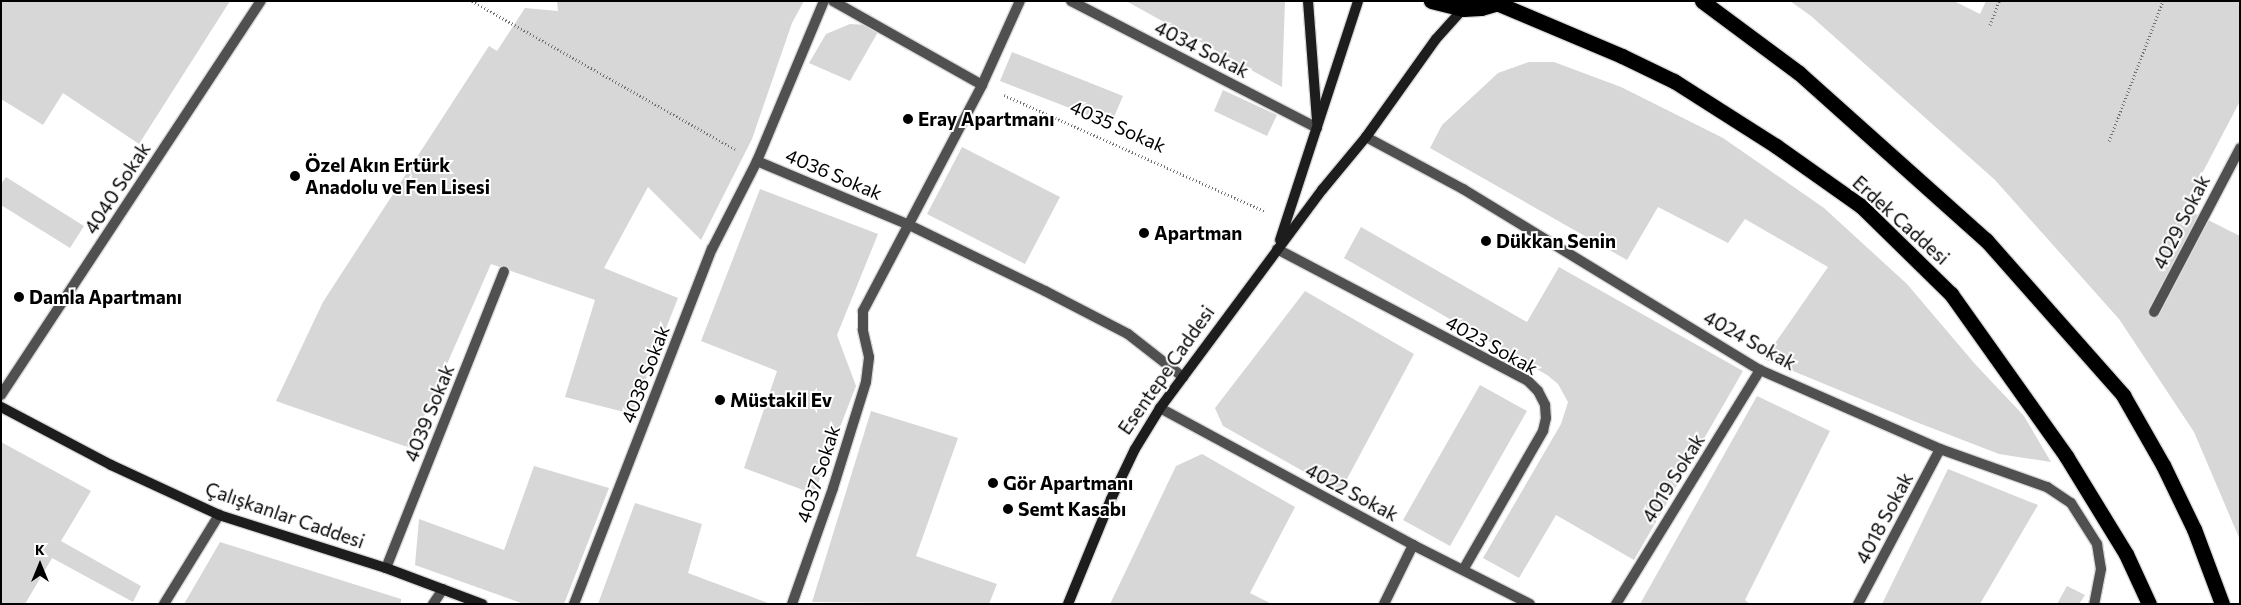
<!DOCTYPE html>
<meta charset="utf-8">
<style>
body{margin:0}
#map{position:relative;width:2241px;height:605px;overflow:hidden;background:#fff;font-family:Commissioner,sans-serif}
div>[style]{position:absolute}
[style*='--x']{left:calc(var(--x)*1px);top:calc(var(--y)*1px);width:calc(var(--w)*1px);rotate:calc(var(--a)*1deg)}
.green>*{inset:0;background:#d7d7d7}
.path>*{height:3px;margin-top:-1.5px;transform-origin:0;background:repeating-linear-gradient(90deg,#727272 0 1px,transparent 0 3.5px)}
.roads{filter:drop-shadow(1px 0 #dbdbdb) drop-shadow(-1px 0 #dbdbdb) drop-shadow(0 1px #dbdbdb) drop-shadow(0 -1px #dbdbdb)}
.lane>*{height:10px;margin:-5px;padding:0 5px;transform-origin:5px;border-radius:5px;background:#505050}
.secondary>*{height:10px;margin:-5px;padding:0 5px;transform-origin:5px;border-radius:5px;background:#1d1d1d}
.highway>*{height:15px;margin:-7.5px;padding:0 7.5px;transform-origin:7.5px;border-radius:7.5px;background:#000}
.dots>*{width:14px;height:14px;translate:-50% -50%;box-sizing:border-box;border:2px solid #fff;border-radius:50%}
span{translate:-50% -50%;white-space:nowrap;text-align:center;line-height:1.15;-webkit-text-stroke:4px #fff;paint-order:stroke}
.street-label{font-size:19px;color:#000}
.poi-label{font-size:19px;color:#000;font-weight:700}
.left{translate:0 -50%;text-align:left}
.frame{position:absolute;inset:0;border:2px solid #000;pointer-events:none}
.north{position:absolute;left:15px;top:540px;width:50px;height:50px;-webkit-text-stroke:4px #fff;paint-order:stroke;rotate:0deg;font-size:14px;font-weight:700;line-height:20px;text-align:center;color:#000}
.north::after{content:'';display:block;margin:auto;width:18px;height:22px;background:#000;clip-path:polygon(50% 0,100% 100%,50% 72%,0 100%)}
</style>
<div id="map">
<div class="green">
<div style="clip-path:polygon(1px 1px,230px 1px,139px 144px,63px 93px,43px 125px,1px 99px)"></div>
<div style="clip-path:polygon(557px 1px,804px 1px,792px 23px,752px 139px,701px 240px,648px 187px,604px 268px,678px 298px,632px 414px,565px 397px,595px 300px,491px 264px,410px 448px,276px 401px,323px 302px,489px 46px,497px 51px,525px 8px,558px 11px)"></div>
<div style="clip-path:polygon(1126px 1px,1285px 1px,1282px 87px)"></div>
<div style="clip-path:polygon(1790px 1px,1954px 1px,1980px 14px,1986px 1px,2240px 1px,2240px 101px,2184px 208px,2240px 236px,2240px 540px,2194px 432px,2119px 319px,1995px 180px,1811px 16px)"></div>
<div style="clip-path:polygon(850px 24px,868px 25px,878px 32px,850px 81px,809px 63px,826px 34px)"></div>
<div style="clip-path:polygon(1012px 52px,1123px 96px,1111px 124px,1000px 81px)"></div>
<div style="clip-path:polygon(1529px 62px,1554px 62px,1621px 87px,1723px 138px,1824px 208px,1907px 284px,1975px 364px,2024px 416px,2051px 462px,1999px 454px,1916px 422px,1764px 359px,1828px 267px,1745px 219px,1728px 243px,1658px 207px,1627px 260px,1430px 148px,1442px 125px,1498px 73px)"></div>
<div style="clip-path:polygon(1223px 90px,1277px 115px,1267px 136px,1214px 111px)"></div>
<div style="clip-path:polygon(962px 147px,1060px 197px,1025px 264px,927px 214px)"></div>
<div style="clip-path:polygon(6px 177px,84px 226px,70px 248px,1px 205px,1px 184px)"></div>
<div style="clip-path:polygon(760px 189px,878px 234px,837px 335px,856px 386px,814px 494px,744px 468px,777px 371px,701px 341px)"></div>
<div style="clip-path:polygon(1361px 227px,1527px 322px,1559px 267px,1743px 371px,1634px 560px,1556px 515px,1519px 578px,1483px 558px,1561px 424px,1568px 402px,1558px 384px,1547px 375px,1344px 258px)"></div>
<div style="clip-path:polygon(1305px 291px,1414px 354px,1340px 492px,1223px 426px,1215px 408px)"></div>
<div style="clip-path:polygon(1480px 385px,1527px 411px,1450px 546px,1403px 520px)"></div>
<div style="clip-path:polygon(1757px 396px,1830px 431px,1745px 600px,1750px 604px,1640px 604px)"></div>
<div style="clip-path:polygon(871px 411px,958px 438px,916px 556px,997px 584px,989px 604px,812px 602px)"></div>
<div style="clip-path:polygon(1px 442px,91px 491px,61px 541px,141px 586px,133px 602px,52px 558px,25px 604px,1px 604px)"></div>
<div style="clip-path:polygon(1202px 454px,1295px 507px,1250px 593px,1272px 604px,1110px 604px,1176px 466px)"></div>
<div style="clip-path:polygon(534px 466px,609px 488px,564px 604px,524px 604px,415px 565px,419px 519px,504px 550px)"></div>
<div style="clip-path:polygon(1948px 469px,2038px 505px,1980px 604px,1882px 604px)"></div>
<div style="clip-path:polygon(635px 503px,702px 524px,688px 573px,771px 604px,598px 604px)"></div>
<div style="clip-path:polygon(220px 542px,401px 599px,401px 604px,184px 604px)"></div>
<div style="clip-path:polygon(2067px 586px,2085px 595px,2079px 604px,2057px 604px)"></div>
</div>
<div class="path">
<div style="--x:472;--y:1;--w:302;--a:29.4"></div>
<div style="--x:1990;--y:25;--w:26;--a:-69"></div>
<div style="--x:1004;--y:95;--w:286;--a:24"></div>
<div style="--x:2109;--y:141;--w:150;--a:-68.9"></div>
</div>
<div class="roads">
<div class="lane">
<div style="--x:833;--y:1;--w:171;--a:29.4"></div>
<div style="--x:1071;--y:1;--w:277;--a:27.3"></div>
<div style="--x:1366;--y:137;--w:110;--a:28.2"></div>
<div style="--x:1463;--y:189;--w:348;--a:31.4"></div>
<div style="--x:1760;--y:370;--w:197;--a:23.7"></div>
<div style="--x:1940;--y:449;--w:114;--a:19.6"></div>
<div style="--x:2047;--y:487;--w:29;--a:34"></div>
<div style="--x:2071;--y:503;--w:49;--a:57.6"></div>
<div style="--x:2097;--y:544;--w:25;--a:81"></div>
<div style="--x:2101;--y:569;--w:36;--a:101"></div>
<div style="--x:757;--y:161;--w:163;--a:22.8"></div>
<div style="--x:907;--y:224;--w:153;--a:25.9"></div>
<div style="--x:1045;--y:291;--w:93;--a:27.4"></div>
<div style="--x:1128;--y:334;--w:70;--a:38"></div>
<div style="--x:1277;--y:249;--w:284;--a:27.7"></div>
<div style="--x:1528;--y:381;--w:14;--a:45"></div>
<div style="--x:1538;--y:391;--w:16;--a:63"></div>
<div style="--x:1545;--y:405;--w:13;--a:86"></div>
<div style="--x:1546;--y:418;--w:13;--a:103"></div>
<div style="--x:1543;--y:431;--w:160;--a:119.9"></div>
<div style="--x:2154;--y:312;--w:185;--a:-62.3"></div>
<div style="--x:1;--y:395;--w:472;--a:-56.6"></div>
<div style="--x:1160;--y:408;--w:288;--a:28.4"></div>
<div style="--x:1413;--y:545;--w:131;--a:26.8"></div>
<div style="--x:386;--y:568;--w:319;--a:-68.3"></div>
<div style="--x:164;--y:604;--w:105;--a:-58.3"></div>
<div style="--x:433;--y:604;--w:18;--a:-56"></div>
<div style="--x:574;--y:604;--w:381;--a:-68.8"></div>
<div style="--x:712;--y:249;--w:99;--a:-62.9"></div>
<div style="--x:757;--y:161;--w:173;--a:-67.3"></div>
<div style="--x:792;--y:604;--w:123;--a:-70.5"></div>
<div style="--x:833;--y:488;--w:111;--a:-72.7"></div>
<div style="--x:866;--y:382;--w:25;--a:-83"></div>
<div style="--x:869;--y:357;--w:28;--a:-103"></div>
<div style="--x:863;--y:330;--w:19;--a:-90"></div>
<div style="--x:863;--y:311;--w:255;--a:-62.2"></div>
<div style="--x:982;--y:85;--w:92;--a:-65.7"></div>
<div style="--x:1384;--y:604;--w:66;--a:-63.8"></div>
<div style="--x:1616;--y:604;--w:275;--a:-58.4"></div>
<div style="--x:1858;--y:604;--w:175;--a:-62.1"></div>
</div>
<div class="secondary">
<div style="--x:1308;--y:1;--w:121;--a:85.7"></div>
<div style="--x:1280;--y:240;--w:251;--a:-71.9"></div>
<div style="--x:1;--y:407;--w:124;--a:27.8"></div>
<div style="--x:111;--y:465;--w:119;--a:24.8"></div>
<div style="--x:219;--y:515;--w:175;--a:17.6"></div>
<div style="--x:386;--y:568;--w:103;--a:20.6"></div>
<div style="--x:1068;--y:604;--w:113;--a:-67.7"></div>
<div style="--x:1111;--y:499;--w:55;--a:-64.4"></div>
<div style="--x:1135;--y:449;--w:48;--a:-58.6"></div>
<div style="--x:1160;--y:408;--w:272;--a:-53.4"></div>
<div style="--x:1322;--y:190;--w:69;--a:-50.3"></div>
<div style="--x:1366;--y:137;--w:120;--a:-54.5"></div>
<div style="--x:1436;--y:39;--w:40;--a:-48"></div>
</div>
<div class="highway">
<div style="--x:1431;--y:1;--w:33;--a:14"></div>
<div style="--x:1463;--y:9;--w:18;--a:-3"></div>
<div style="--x:1481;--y:8;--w:25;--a:-16"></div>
<div style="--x:1702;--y:1;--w:121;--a:36.6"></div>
<div style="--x:1799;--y:73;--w:251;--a:41.8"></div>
<div style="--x:1986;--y:240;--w:207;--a:48.5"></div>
<div style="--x:2123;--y:395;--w:81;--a:60.3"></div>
<div style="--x:2163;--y:465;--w:71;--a:64.2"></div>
<div style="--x:2194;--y:529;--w:80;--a:69.5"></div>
<div style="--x:1499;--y:4;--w:134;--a:22.9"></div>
<div style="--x:1622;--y:56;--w:58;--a:25.7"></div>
<div style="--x:1674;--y:81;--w:121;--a:32.5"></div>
<div style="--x:1776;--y:146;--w:104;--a:35.2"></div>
<div style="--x:1861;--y:206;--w:126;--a:44.4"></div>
<div style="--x:1951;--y:294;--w:199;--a:54.6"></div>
<div style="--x:2066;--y:456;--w:115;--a:58.5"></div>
<div style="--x:2126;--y:554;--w:55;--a:65.3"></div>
</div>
</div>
<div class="dots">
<div style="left:908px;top:119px;background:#000"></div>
<div style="left:295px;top:176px;background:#000"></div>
<div style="left:1144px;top:233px;background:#000"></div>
<div style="left:1486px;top:241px;background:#000"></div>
<div style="left:19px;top:297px;background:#000"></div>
<div style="left:720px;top:400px;background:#000"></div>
<div style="left:993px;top:483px;background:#000"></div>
<div style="left:1008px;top:509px;background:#000"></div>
</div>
<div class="street-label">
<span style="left:1202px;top:49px;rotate:27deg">4034 Sokak</span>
<span style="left:1118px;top:126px;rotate:24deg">4035 Sokak</span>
<span style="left:834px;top:174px;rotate:23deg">4036 Sokak</span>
<span style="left:117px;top:188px;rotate:-57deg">4040 Sokak</span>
<span style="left:1901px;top:220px;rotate:42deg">Erdek Caddesi</span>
<span style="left:2181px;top:222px;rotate:-63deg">4029 Sokak</span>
<span style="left:1750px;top:340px;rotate:29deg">4024 Sokak</span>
<span style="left:1492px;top:345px;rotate:29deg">4023 Sokak</span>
<span style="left:1166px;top:370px;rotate:-55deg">Esentepe Caddesi</span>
<span style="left:645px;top:374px;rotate:-69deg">4038 Sokak</span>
<span style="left:429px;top:413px;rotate:-68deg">4039 Sokak</span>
<span style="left:818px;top:474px;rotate:-72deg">4037 Sokak</span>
<span style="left:1673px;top:478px;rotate:-58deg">4019 Sokak</span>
<span style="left:1352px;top:492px;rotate:28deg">4022 Sokak</span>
<span style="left:285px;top:515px;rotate:19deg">Çalışkanlar Caddesi</span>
<span style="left:1884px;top:518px;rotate:-62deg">4018 Sokak</span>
</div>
<div class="poi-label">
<span class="left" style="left:918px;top:119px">Eray Apartmanı</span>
<span class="left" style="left:305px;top:176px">Özel Akın Ertürk<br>Anadolu ve Fen Lisesi</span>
<span class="left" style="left:1154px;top:233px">Apartman</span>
<span class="left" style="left:1496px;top:241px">Dükkan Senin</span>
<span class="left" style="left:29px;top:297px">Damla Apartmanı</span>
<span class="left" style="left:730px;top:400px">Müstakil Ev</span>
<span class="left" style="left:1003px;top:483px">Gör Apartmanı</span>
<span class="left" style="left:1018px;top:509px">Semt Kasabı</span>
</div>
<div class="frame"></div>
<div class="north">K</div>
</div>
